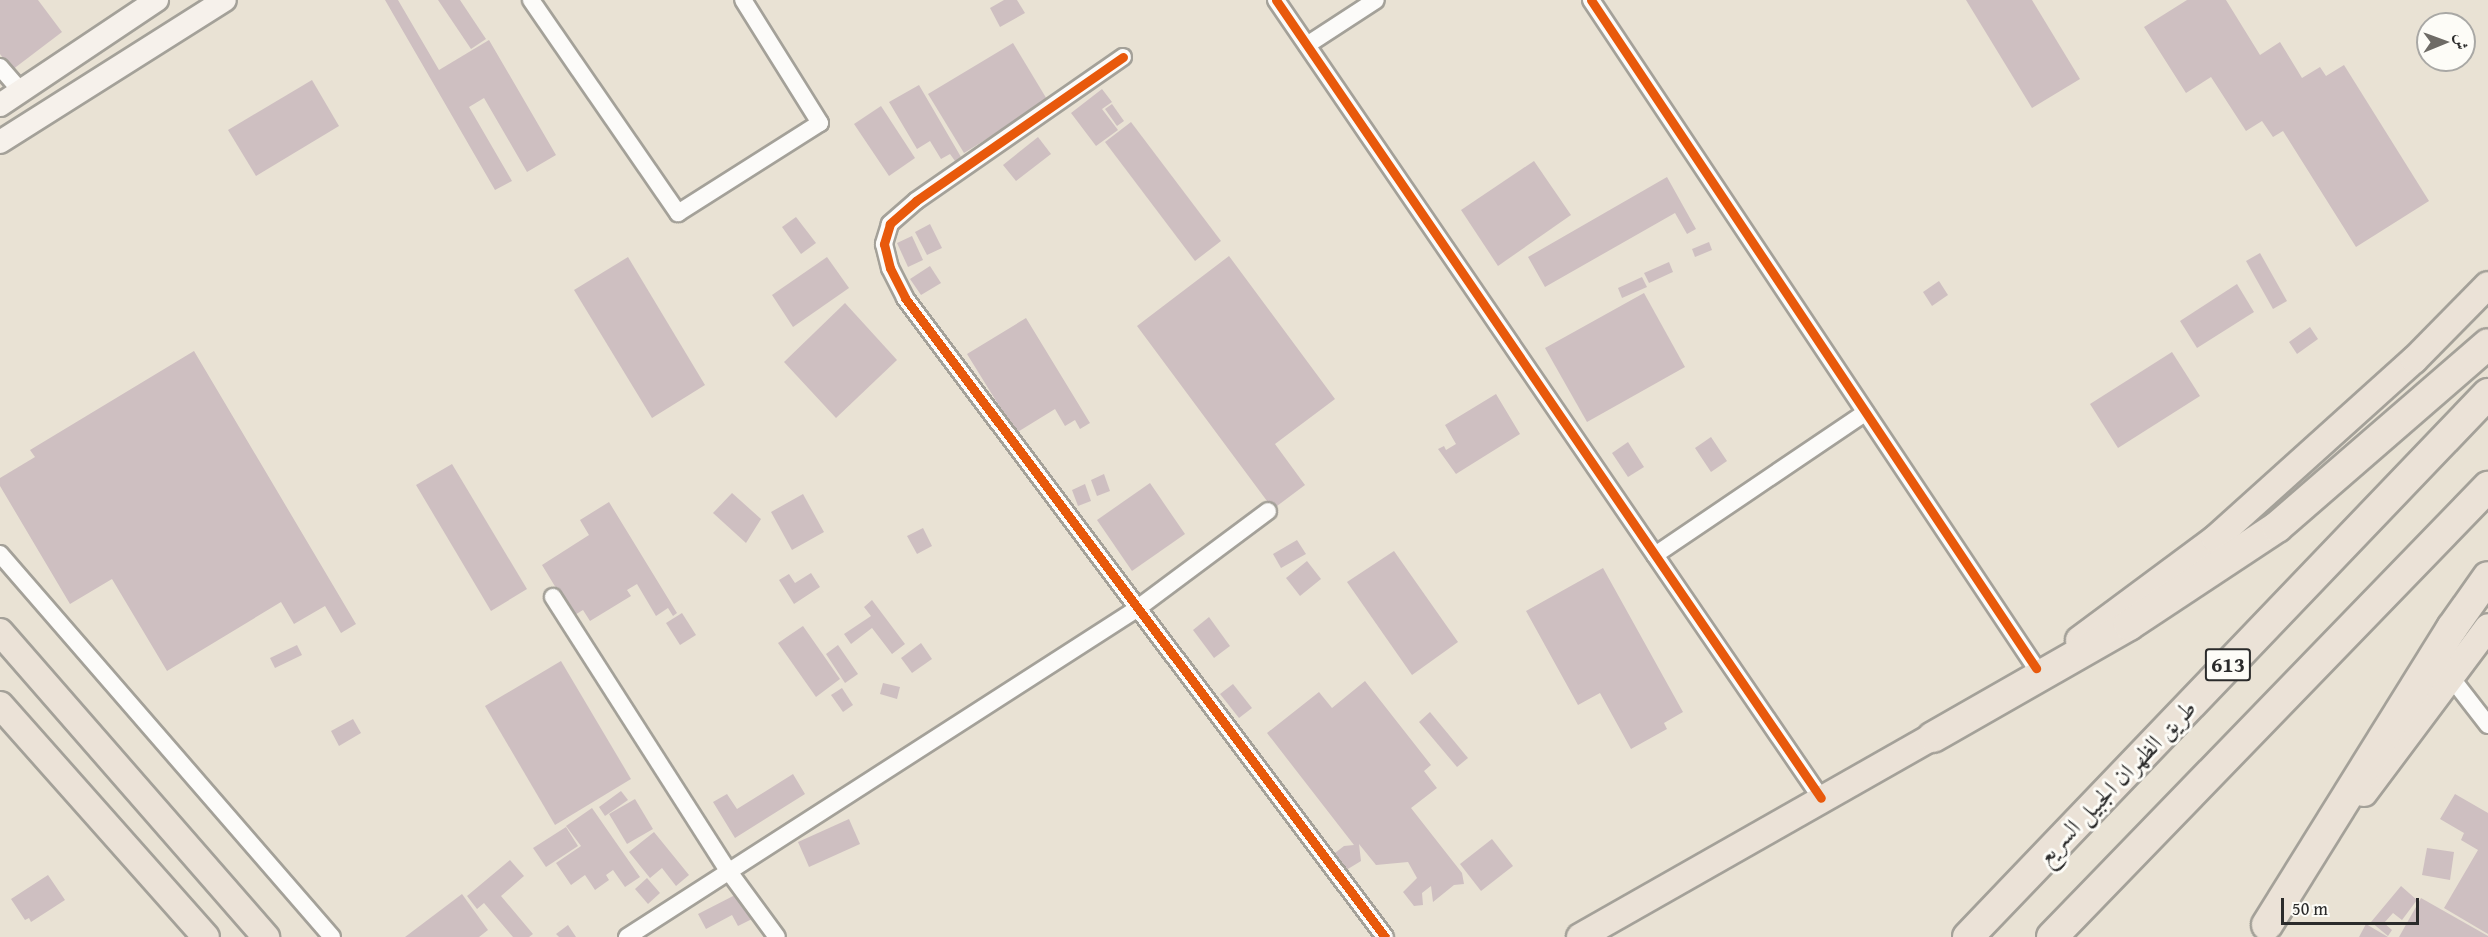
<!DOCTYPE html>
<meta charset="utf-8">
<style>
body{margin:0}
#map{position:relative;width:2488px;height:937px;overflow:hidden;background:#e9e2d4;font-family:"Gentium Book Plus",Amiri,serif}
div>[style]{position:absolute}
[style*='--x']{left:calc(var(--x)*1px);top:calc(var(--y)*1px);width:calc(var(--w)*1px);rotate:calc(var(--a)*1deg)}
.building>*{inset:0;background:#cebfc1}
.roads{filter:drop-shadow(2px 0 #a4a199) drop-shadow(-2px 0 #a4a199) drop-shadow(0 2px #a4a199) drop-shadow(0 -2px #a4a199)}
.street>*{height:16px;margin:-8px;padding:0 8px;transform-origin:8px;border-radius:8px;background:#fcfbf9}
.secondary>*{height:22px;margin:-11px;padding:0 11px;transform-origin:11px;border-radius:11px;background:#f6f1eb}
.primary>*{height:26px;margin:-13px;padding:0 13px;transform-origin:13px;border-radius:13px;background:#ebe2d7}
.highway>*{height:30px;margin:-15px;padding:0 15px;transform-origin:15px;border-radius:15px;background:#ebe2d7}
.cycleway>*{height:9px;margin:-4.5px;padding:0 4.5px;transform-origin:4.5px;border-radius:4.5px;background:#e8590c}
span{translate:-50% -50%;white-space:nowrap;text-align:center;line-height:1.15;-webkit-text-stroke:6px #fdfcf7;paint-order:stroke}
.shield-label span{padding:2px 4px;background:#fdfcf7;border:2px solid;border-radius:4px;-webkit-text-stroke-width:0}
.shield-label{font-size:22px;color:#2b2b2b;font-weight:700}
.street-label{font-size:24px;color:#2b2b2b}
.north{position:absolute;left:2416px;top:12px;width:60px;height:60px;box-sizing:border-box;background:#fdfcf7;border:2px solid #a9a8a5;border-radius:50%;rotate:89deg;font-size:16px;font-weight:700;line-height:24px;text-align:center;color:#2b2b2b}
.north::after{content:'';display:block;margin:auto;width:21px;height:27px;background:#6e6b66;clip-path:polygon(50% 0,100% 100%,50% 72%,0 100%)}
.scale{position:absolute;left:2281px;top:898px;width:138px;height:27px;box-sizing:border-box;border:3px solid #2b2b2b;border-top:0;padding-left:8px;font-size:18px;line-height:21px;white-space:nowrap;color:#2b2b2b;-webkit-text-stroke:4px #fdfcf7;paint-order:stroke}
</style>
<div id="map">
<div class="building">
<div style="clip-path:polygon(0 0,38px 0,62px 32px,12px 70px,0 54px)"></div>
<div style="clip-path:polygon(385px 0,398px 0,439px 70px,489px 40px,556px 155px,527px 172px,484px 98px,469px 107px,512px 181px,495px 190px)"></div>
<div style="clip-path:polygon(438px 0,460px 0,486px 39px,471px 49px)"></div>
<div style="clip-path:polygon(1004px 0,1017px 0,1025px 13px,1000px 27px,990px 8px)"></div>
<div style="clip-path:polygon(1966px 0,2032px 0,2080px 79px,2032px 108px)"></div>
<div style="clip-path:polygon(2187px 0,2226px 0,2260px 55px,2280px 42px,2302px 78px,2320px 67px,2326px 76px,2344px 65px,2429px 201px,2356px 247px,2283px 131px,2273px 137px,2262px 121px,2246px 131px,2211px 77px,2186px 93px,2144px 27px)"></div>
<div style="clip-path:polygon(1013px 43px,1048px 101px,964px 153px,928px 94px)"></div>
<div style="clip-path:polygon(312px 80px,339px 126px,256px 176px,228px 130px)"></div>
<div style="clip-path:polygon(919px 85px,961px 157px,955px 161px,950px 154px,941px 159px,930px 141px,917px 149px,889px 102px)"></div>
<div style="clip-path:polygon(1102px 89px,1112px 102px,1102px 109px,1118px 130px,1096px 146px,1071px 113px)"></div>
<div style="clip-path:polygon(1112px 104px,1124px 121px,1117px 126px,1105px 109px)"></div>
<div style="clip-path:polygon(881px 106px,915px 158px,889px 176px,854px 124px)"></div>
<div style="clip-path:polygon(1131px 122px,1221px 241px,1195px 261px,1105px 142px)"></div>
<div style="clip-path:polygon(1038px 137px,1051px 154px,1016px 181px,1003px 165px)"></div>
<div style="clip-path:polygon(1534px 161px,1571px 215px,1498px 266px,1461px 210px)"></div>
<div style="clip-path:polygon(1667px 177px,1696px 229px,1687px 234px,1675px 213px,1545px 287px,1528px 257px)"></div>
<div style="clip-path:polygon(796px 217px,816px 243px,801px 254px,782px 227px)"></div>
<div style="clip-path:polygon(930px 224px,942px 248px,927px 255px,915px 232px)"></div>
<div style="clip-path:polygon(912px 236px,923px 260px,908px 267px,897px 243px)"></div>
<div style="clip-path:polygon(1709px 242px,1712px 250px,1695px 257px,1692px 249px)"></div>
<div style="clip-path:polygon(2260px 253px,2287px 301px,2273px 309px,2246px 261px)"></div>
<div style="clip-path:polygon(1229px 256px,1335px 399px,1275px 444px,1305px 485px,1273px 509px,1137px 326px)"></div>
<div style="clip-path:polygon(628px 257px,705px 385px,652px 418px,574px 290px)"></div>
<div style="clip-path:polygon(827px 257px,849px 288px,793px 327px,772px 295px)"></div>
<div style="clip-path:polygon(1669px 262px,1673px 272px,1649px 283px,1644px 273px)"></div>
<div style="clip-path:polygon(930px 266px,941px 283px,921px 295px,910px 279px)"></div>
<div style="clip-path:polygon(1642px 277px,1647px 287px,1622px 298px,1618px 288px)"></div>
<div style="clip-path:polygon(1939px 281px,1948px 295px,1932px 306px,1923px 292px)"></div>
<div style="clip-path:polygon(2237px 284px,2254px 312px,2197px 348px,2180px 321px)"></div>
<div style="clip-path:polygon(1644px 293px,1685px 367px,1587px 422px,1545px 348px)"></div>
<div style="clip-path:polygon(845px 303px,897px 360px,836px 418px,784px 362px)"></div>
<div style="clip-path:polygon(1026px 318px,1090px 423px,1080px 429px,1075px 420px,1065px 426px,1055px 409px,1016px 433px,967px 354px)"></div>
<div style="clip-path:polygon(2310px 327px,2318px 339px,2297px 354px,2289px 342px)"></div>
<div style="clip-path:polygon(194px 351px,356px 624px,341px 633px,325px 606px,294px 624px,281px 602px,167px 671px,112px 579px,70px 604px,0 486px,0 478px,35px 457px,30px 450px)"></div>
<div style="clip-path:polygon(2172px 352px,2200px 396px,2118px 448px,2090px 404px)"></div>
<div style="clip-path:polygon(1496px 394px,1520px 434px,1456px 474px,1438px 449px,1444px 446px,1446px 450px,1456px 444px,1445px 425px)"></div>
<div style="clip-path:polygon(1711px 437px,1727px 461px,1711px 472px,1695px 448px)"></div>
<div style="clip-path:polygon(1628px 442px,1644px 467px,1628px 477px,1612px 453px)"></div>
<div style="clip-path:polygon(452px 464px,527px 589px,491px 611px,416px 485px)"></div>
<div style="clip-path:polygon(1104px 474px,1110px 491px,1097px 496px,1091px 480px)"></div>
<div style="clip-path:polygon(1150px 483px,1185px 534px,1132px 571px,1097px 520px)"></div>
<div style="clip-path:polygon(1085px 484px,1091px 501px,1078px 506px,1072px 490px)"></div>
<div style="clip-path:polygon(732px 493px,761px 519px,746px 543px,713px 513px)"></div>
<div style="clip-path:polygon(803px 494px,824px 532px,792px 550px,771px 512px)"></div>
<div style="clip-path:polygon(609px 502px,677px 613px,673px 616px,668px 608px,656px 616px,637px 584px,627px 590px,631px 596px,590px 621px,583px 610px,573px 616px,542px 565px,589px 535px,580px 520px)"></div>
<div style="clip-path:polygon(923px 528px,932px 546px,917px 554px,907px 536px)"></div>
<div style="clip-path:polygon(1297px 540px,1306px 554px,1281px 568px,1273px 554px)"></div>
<div style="clip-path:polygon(1394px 551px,1458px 642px,1412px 675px,1347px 582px)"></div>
<div style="clip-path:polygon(1307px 561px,1321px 579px,1300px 596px,1286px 578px)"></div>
<div style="clip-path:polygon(1603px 568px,1683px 712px,1664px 723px,1667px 729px,1631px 749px,1600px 693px,1578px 705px,1526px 611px)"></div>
<div style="clip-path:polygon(811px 573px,820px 587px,794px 604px,779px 580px,789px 574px,795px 583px)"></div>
<div style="clip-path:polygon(872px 600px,905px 644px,892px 654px,872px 628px,851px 644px,844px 634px,871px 616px,864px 607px)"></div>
<div style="clip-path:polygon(682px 613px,696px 635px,680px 645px,666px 623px)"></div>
<div style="clip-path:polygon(1209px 617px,1230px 646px,1214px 658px,1193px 630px)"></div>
<div style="clip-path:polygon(803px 626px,840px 679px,816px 697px,778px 643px)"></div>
<div style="clip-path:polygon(921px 643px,932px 659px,912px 673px,901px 658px)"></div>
<div style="clip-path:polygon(297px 645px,302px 655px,275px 668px,270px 658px)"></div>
<div style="clip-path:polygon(838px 645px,858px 674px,845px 683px,826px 654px)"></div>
<div style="clip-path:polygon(561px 661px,631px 779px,555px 825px,485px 706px)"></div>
<div style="clip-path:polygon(1365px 681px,1431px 765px,1424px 771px,1437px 788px,1411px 808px,1462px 873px,1464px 884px,1454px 885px,1433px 902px,1431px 886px,1422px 893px,1423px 905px,1414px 906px,1403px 892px,1417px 878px,1408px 862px,1376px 865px,1359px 844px,1361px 861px,1343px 872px,1331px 856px,1344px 846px,1354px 845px,1267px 733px,1319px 692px,1332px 708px)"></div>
<div style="clip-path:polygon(883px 683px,900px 687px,897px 699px,880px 694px)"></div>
<div style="clip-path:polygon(1233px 684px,1252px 708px,1239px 718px,1220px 694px)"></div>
<div style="clip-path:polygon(842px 688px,853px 705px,843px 712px,831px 695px)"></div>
<div style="clip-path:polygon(1430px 712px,1468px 758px,1457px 767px,1419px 722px)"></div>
<div style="clip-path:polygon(353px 719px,361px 733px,339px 746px,331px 731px)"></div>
<div style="clip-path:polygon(793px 774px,805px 794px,735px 838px,713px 802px,727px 794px,737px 809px)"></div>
<div style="clip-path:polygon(621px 791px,628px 800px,605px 816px,599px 807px)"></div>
<div style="clip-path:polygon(2455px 794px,2488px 813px,2488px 934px,2444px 908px,2478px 850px,2461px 840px,2464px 833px,2440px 819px)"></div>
<div style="clip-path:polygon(635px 799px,653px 829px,627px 844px,609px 814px)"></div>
<div style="clip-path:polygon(592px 808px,640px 877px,625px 887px,613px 870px,606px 875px,609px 880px,595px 890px,585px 875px,571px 885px,556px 863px,581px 846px,566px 826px)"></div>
<div style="clip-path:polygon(849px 819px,860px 844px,809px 867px,798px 842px)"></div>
<div style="clip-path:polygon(566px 827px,578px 846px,546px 867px,533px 848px)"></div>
<div style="clip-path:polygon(654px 832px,689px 875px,676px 886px,662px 868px,650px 878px,629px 852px)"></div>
<div style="clip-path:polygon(1492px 839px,1513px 866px,1481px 891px,1460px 864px)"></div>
<div style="clip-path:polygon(2427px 848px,2454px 852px,2450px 880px,2422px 875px)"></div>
<div style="clip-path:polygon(510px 860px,524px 876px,501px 896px,533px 934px,529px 937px,513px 937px,484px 903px,477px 909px,467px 896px)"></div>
<div style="clip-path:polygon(48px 875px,65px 900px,31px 922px,29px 918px,25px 920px,11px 899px)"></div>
<div style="clip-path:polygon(647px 878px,660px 893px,648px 904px,635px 889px)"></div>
<div style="clip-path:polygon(2401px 886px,2417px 900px,2402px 920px,2393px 913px,2384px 923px,2392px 930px,2388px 936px,2371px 922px)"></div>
<div style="clip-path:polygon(739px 893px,752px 919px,738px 926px,732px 915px,706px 929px,698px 914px)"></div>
<div style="clip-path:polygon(462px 894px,488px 930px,479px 937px,405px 937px)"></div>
<div style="clip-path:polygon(2421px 898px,2488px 936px,2488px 937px,2399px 937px)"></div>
<div style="clip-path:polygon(2366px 924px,2388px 937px,2359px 937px)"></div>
<div style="clip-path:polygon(568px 925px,576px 937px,559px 937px,556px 934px)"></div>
</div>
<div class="roads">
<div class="street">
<div style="--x:531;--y:0;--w:259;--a:55.4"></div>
<div style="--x:678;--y:213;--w:168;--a:-32.4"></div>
<div style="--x:820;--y:123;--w:145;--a:-122"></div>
<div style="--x:1276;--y:0;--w:966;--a:55.67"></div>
<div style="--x:1591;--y:0;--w:803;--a:56.33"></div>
<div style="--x:1307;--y:45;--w:82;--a:-33.1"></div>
<div style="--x:1123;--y:57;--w:252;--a:145.2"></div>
<div style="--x:916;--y:201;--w:35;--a:139"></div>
<div style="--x:890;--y:224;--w:21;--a:107"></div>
<div style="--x:884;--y:244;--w:25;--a:76"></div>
<div style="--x:890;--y:268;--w:34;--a:63"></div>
<div style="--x:905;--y:298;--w:799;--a:53.09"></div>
<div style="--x:0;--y:67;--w:32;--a:49"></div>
<div style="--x:0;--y:554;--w:507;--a:49.08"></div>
<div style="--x:1655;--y:555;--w:254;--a:-34.1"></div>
<div style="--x:553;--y:597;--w:323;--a:57.4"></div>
<div style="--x:727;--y:869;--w:84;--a:53.7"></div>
<div style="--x:2450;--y:676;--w:62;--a:52.2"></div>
<div style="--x:627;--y:937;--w:608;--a:-32.77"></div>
<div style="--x:1138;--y:608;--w:162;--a:-36.7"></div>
</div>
<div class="secondary">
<div style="--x:0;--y:105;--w:189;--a:-33.8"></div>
<div style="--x:0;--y:142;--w:266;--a:-32.3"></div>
</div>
<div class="primary">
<div style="--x:0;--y:632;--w:405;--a:48.9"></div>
<div style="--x:2079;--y:640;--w:169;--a:-36.6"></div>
<div style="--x:2215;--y:539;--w:268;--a:-42"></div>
<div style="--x:2414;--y:360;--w:105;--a:-45.4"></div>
<div style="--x:0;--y:705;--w:310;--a:48.4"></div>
<div style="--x:2364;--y:793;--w:207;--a:-53.2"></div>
<div style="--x:1580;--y:937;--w:425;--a:-29.6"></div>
</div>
<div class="highway">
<div style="--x:1933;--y:737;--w:226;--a:-29.7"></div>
<div style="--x:2129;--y:625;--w:178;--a:-33.5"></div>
<div style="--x:2277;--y:527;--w:279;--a:-40.9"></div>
<div style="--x:2267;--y:925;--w:350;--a:-58.1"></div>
<div style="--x:2452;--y:628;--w:62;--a:-54.8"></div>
<div style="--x:1968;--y:937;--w:752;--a:-46.24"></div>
<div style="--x:2052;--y:937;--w:627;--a:-45.91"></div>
</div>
</div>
<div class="cycleway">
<div style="--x:1276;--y:0;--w:966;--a:55.67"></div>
<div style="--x:1591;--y:0;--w:803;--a:56.33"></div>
<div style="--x:1123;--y:57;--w:252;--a:145.2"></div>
<div style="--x:916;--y:201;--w:35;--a:139"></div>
<div style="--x:890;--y:224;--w:21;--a:107"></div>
<div style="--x:884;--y:244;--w:25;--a:76"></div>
<div style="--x:890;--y:268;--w:34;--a:63"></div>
<div style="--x:905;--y:298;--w:799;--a:53.09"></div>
</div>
<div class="shield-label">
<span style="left:2228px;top:665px">613</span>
</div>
<div class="street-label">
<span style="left:2116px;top:782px;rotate:-46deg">طريق الظهران الجبيل السريع</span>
</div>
<div class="north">ش</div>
<div class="scale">50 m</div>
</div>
